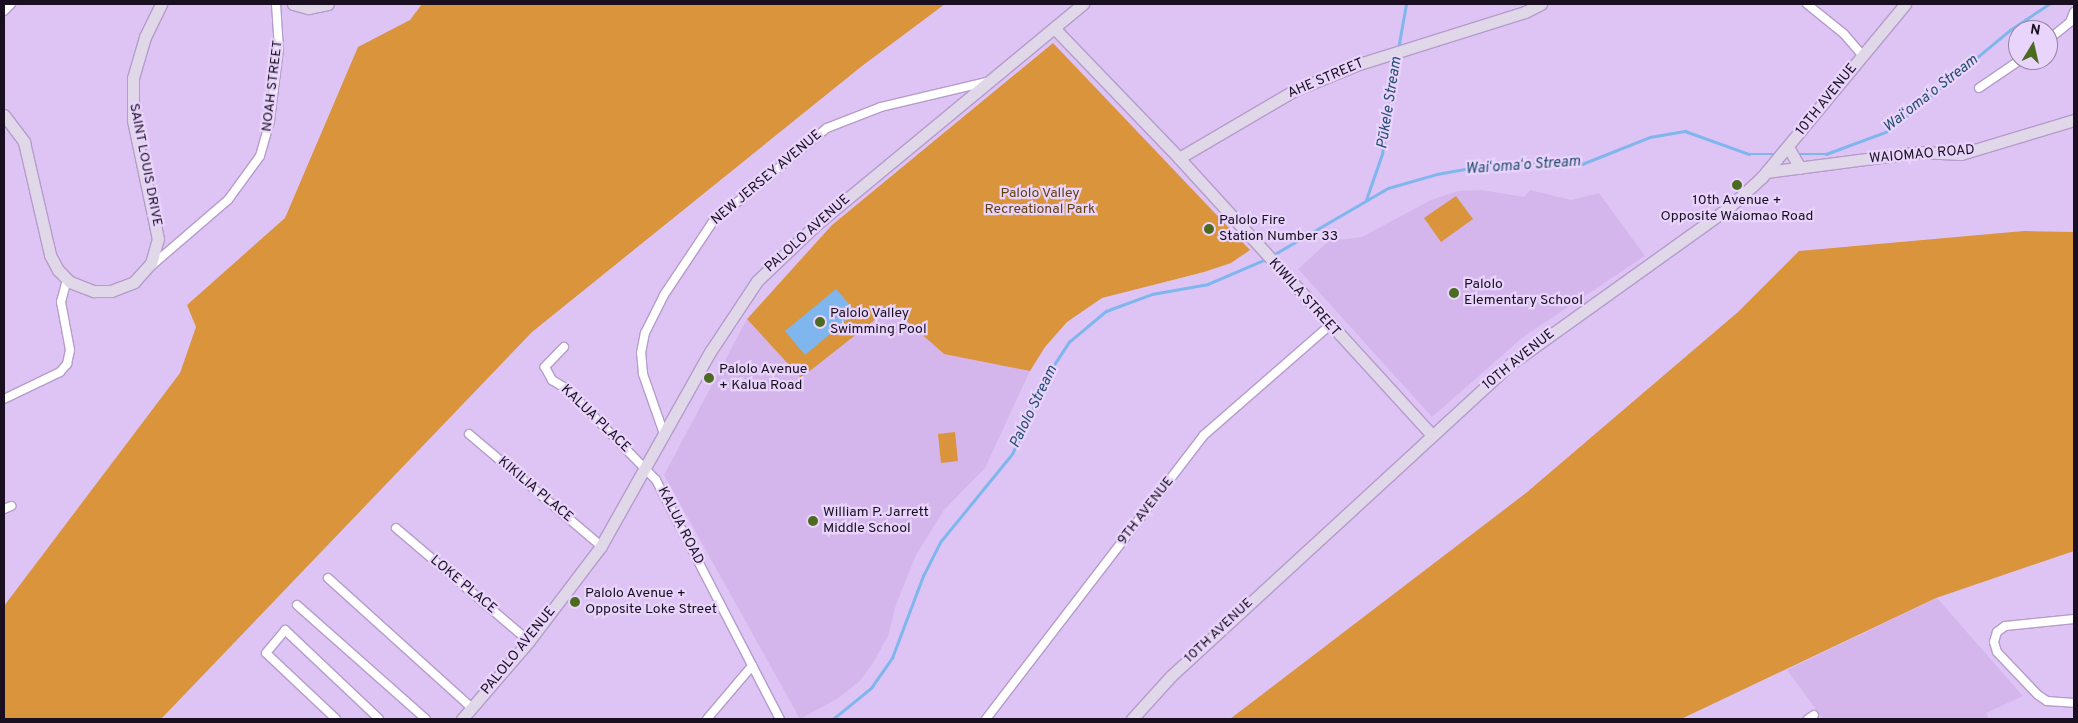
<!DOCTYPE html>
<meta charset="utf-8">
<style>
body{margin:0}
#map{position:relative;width:2078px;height:723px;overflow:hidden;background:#dec4f5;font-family:Overpass,sans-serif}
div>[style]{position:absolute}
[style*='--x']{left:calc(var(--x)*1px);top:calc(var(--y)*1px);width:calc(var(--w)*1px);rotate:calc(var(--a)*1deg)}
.built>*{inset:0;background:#d4b6ed}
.green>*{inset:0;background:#d9943c}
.water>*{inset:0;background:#7eb6ed}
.stream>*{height:2.5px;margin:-1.25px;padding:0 1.25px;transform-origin:1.25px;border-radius:1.25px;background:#7eb6ed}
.roads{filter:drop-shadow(1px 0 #b59ccb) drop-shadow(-1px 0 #b59ccb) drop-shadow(0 1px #b59ccb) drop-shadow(0 -1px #b59ccb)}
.street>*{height:8px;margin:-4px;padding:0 4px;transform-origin:4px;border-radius:4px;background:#fff}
.secondary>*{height:11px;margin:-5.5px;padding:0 5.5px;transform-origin:5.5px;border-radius:5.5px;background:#e0d7e8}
.dots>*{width:14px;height:14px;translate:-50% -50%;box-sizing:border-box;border:2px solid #e9d4fb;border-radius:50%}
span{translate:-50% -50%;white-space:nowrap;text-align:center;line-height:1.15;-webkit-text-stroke:4.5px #e9d4fb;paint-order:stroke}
.street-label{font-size:14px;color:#190f20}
.park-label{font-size:14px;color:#633f10}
.poi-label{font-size:14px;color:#190f20}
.left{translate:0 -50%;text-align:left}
.water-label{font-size:15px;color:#264e73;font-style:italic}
.frame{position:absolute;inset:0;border:5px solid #190f20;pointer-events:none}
.north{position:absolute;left:2008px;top:20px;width:50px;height:50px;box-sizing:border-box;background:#e9d4fb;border:1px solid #9685a3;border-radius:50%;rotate:9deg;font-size:14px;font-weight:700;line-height:20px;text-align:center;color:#190f20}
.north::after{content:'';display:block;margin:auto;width:18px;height:22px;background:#4c6b21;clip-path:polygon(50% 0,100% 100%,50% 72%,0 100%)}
</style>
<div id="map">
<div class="built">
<div style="clip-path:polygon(1482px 190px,1524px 197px,1530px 190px,1571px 200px,1599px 193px,1645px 256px,1523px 337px,1432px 417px,1298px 269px,1329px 241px,1362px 237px,1431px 200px,1458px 191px)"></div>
<div style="clip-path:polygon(891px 306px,944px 354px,1030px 371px,985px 468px,944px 510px,916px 555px,896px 605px,888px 636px,873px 663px,860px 681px,837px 699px,800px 719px,664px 475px,747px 319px,801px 378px)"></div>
<div style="clip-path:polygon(1937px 598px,2023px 696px,1986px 713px,1989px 719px,1823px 719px,1787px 670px)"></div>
</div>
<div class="green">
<div style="clip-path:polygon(422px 4px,945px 4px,862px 66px,532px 332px,161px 719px,4px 719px,4px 606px,180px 373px,196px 327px,187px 305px,285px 218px,358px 47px,410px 20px)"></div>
<div style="clip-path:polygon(1053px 43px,1250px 250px,1231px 263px,1204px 272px,1102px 298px,1067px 322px,1045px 347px,1030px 371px,944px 354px,891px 307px,801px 378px,747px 319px,832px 225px)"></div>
<div style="clip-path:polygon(1456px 196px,1473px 219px,1441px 242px,1424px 218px)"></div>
<div style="clip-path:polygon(2024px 231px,2074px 232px,2074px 551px,1936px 598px,1681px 719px,1230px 719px,1526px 493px,1738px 312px,1799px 251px)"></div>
<div style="clip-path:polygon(955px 432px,958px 461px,941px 463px,938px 434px)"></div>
</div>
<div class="water">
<div style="clip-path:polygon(836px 289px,856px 312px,805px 355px,785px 331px)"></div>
</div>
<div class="stream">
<div style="--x:1398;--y:49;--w:46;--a:-79.9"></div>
<div style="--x:1797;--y:154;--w:29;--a:0"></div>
<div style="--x:1826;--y:154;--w:66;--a:-20.4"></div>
<div style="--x:1888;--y:131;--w:158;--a:-39.6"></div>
<div style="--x:2010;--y:30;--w:47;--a:-33.7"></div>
<div style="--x:1366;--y:200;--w:49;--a:-70.8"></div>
<div style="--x:1382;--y:154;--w:98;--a:-81.2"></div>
<div style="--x:1273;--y:255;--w:133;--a:-30.2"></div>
<div style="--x:1388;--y:188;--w:51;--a:-15.9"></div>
<div style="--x:1437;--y:174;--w:51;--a:-10.2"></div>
<div style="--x:1487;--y:165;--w:95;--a:-0.6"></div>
<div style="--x:1582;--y:164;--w:73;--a:-21.7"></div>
<div style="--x:1650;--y:137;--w:36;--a:-10"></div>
<div style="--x:1685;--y:131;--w:68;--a:19.8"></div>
<div style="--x:1749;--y:154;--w:27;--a:0"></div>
<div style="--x:833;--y:719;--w:49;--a:-39.2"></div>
<div style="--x:871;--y:688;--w:37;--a:-55"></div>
<div style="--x:892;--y:658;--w:88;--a:-69.3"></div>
<div style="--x:923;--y:576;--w:39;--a:-63"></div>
<div style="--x:941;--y:541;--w:112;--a:-50.8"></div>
<div style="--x:1012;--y:454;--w:91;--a:-65.4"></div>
<div style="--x:1050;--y:371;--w:35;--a:-57"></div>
<div style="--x:1069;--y:342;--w:48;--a:-40"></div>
<div style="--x:1106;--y:311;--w:49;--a:-20.3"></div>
<div style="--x:1152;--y:294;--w:57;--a:-10.1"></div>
<div style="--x:1208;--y:284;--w:63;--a:-23.3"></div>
</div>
<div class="roads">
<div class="street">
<div style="--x:1807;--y:4;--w:48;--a:39"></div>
<div style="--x:1844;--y:34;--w:29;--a:49"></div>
<div style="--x:4;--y:11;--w:10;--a:-45"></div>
<div style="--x:2048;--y:40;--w:28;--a:-39"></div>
<div style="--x:2070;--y:22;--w:11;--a:-68"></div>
<div style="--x:1979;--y:88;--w:50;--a:-34.3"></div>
<div style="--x:150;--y:267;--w:103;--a:-40.7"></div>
<div style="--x:228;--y:200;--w:54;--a:-54"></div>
<div style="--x:260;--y:156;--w:37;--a:-74"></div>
<div style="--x:270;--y:120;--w:72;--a:-82.8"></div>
<div style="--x:279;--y:49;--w:45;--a:-93.8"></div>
<div style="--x:564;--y:347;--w:28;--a:134"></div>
<div style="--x:545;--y:367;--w:15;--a:62"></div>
<div style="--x:552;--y:380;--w:17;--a:31"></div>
<div style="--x:567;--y:389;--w:127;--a:45.6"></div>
<div style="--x:656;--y:480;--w:269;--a:62.6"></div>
<div style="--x:4;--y:399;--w:62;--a:-25.7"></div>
<div style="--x:60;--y:372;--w:11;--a:-49"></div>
<div style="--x:67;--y:364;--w:14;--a:-78"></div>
<div style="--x:70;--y:350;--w:49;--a:-100.6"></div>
<div style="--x:61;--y:302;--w:24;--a:-75"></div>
<div style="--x:469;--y:434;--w:173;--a:40.3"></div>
<div style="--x:664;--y:434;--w:64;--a:-109.3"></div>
<div style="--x:643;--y:374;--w:21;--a:-95"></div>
<div style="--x:641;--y:353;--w:20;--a:-79"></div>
<div style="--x:645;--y:333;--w:42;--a:-63.4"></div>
<div style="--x:664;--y:295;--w:87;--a:-56.3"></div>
<div style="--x:712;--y:223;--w:149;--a:-39.6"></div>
<div style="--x:827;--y:128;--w:58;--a:-21.3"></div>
<div style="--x:881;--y:107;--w:108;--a:-13.4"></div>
<div style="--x:4;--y:509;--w:8;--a:-23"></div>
<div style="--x:396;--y:528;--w:175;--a:40.4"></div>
<div style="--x:328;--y:578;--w:194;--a:42.1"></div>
<div style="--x:297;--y:605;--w:172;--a:41.5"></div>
<div style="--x:2074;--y:619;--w:69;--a:174.2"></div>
<div style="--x:2005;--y:626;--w:10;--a:143"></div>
<div style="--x:1997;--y:632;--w:10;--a:107"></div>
<div style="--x:1994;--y:642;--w:10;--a:73"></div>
<div style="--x:1997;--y:652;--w:59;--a:46.4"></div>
<div style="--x:2038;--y:695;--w:11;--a:34"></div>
<div style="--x:2047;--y:701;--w:27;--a:4"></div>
<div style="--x:336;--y:719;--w:96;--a:-136.7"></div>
<div style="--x:266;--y:653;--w:30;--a:-50"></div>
<div style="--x:285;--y:630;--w:129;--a:43.4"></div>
<div style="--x:707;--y:719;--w:70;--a:-49.7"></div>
<div style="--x:986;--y:719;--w:358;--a:-52.5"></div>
<div style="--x:1204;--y:435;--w:166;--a:-41.1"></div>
<div style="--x:1808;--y:719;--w:7;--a:-34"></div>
</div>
<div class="secondary">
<div style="--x:293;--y:4;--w:16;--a:15"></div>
<div style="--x:308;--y:8;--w:20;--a:-11"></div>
<div style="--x:1054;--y:28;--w:180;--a:46.1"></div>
<div style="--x:1179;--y:158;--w:375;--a:47.6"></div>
<div style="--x:4;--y:115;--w:34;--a:53"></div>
<div style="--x:24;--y:142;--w:116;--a:77"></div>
<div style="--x:50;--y:255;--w:17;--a:62"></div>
<div style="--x:58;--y:270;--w:17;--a:45"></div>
<div style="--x:70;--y:282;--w:26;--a:21"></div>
<div style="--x:94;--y:291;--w:17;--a:0"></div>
<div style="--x:111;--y:291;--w:25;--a:-21"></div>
<div style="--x:134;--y:282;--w:25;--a:-48"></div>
<div style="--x:151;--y:263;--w:25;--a:-74"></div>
<div style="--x:158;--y:239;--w:122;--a:-101.9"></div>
<div style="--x:133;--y:120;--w:42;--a:-90"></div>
<div style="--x:133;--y:78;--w:43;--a:-73.7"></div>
<div style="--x:145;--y:37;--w:37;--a:-64"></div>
<div style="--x:1788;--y:147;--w:24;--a:60"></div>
<div style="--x:1179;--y:158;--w:132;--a:-30.4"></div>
<div style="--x:1293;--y:91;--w:68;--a:-22.4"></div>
<div style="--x:1356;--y:65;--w:177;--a:-17.4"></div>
<div style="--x:1525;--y:12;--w:18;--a:-27"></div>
<div style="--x:1766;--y:172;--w:156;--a:-7.4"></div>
<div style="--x:1921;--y:152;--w:40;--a:2.9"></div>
<div style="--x:1961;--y:154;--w:118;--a:-16.7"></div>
<div style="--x:462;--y:719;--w:103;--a:-49.3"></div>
<div style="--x:529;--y:641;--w:119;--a:-52.8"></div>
<div style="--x:601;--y:546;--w:223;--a:-60.7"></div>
<div style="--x:710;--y:352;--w:85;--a:-56.5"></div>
<div style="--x:757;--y:281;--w:84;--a:-43.6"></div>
<div style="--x:818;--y:223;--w:344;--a:-39.6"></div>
<div style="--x:1132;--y:719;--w:58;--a:-47.8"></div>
<div style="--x:1171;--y:676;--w:464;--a:-42.6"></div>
<div style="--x:1513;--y:362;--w:263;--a:-35.6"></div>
<div style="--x:1727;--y:209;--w:47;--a:-42.4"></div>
<div style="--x:1762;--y:177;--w:224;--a:-50.4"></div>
</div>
</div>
<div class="dots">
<div style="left:1737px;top:185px;background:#4c6b21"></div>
<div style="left:1209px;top:229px;background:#4c6b21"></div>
<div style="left:1454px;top:293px;background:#4c6b21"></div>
<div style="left:820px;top:322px;background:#4c6b21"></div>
<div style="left:709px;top:378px;background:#4c6b21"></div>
<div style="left:813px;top:521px;background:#4c6b21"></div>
<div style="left:575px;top:602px;background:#4c6b21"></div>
</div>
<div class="street-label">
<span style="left:1326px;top:79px;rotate:-23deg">AHE STREET</span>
<span style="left:273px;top:86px;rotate:-83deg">NOAH STREET</span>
<span style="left:1827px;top:100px;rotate:-51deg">10TH AVENUE</span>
<span style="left:1922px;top:155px;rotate:-5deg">WAIOMAO ROAD</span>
<span style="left:145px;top:165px;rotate:79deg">SAINT LOUIS DRIVE</span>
<span style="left:767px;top:178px;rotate:-40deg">NEW JERSEY AVENUE</span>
<span style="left:808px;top:234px;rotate:-42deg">PALOLO AVENUE</span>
<span style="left:1304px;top:298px;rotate:48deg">KIWILA STREET</span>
<span style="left:1519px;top:360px;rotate:-39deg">10TH AVENUE</span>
<span style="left:595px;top:419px;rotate:44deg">KALUA PLACE</span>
<span style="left:535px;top:490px;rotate:40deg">KIKILIA PLACE</span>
<span style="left:1146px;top:511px;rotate:-52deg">9TH AVENUE</span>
<span style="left:680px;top:526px;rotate:63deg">KALUA ROAD</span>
<span style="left:463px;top:585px;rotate:40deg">LOKE PLACE</span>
<span style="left:1219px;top:631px;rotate:-43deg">10TH AVENUE</span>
<span style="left:519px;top:651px;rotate:-51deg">PALOLO AVENUE</span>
</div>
<div class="park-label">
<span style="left:1040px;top:202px">Palolo Valley<br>Recreational Park</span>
</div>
<div class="poi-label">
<span style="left:1737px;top:209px">10th Avenue +<br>Opposite Waiomao Road</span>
<span class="left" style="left:1219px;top:229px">Palolo Fire<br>Station Number 33</span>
<span class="left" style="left:1464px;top:293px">Palolo<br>Elementary School</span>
<span class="left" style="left:830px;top:322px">Palolo Valley<br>Swimming Pool</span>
<span class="left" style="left:719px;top:378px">Palolo Avenue<br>+ Kalua Road</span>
<span class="left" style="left:823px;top:521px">William P. Jarrett<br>Middle School</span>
<span class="left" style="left:585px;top:602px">Palolo Avenue +<br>Opposite Loke Street</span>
</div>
<div class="water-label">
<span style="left:1931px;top:94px;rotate:-38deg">Waiʻomaʻo Stream</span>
<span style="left:1390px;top:103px;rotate:-81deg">Pūkele Stream</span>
<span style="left:1523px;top:166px;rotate:-4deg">Waiʻomaʻo Stream</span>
<span style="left:1034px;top:407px;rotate:-64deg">Palolo Stream</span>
</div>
<div class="frame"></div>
<div class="north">N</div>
</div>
